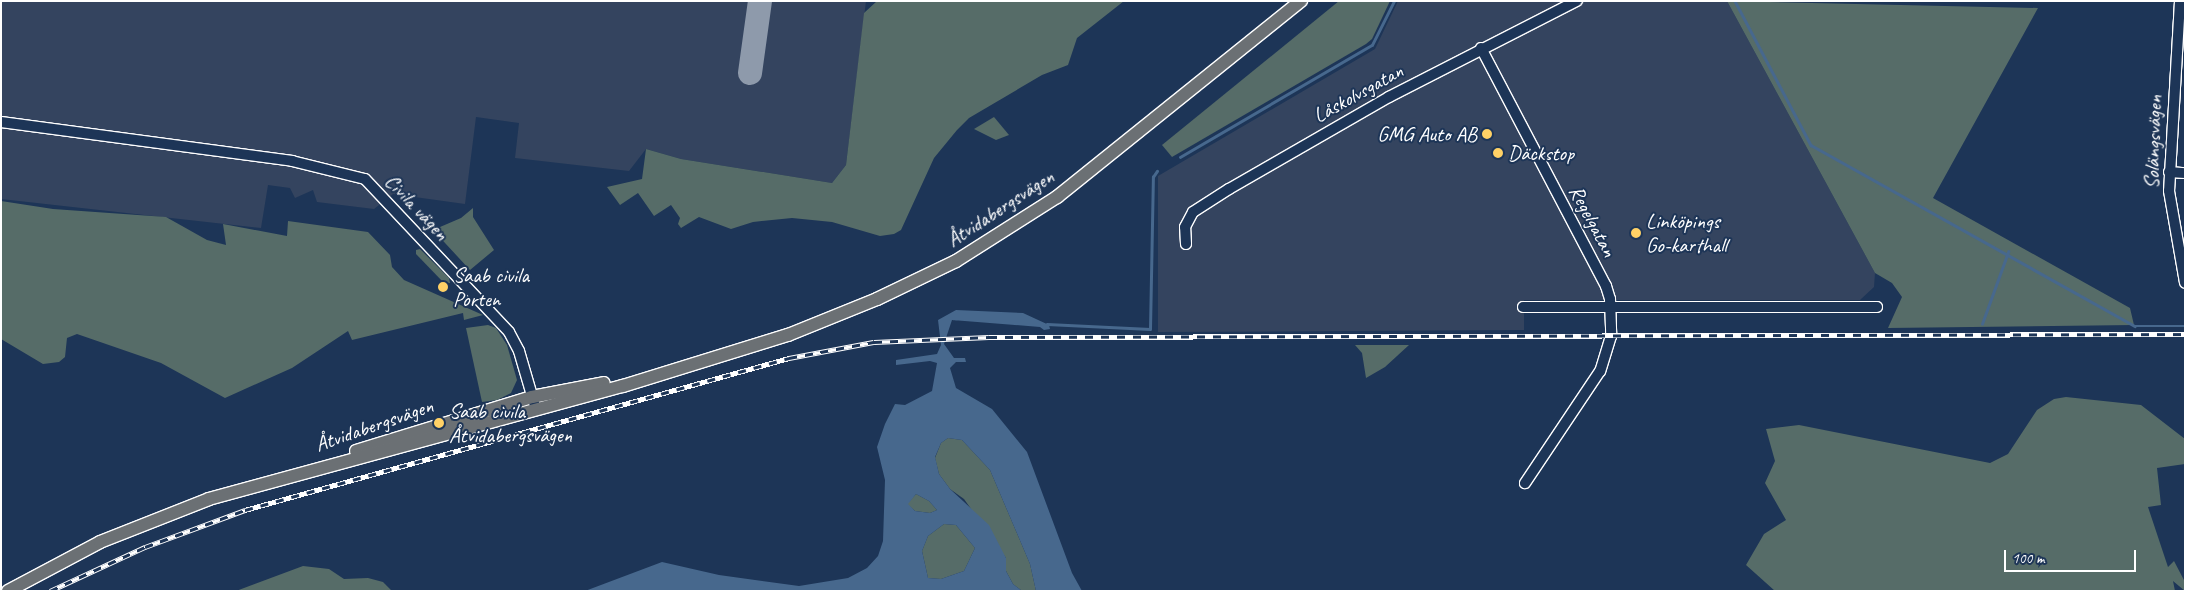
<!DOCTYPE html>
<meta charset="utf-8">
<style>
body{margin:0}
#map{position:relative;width:2186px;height:592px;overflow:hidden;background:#1d3557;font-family:Caveat,sans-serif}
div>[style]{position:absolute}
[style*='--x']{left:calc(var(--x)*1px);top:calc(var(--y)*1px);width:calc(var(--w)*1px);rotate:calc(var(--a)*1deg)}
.built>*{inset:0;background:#34445f}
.green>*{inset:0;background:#566c68}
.water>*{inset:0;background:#47688d}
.stream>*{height:2.5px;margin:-1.25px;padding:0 1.25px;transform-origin:1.25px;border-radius:1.25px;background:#47688d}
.taxiway>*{height:24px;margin:-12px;padding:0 12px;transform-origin:12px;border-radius:12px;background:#8e9aab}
.roads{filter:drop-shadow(1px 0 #fff) drop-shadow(-1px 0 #fff) drop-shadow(0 1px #fff) drop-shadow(0 -1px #fff)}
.minor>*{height:10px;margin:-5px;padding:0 5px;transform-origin:5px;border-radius:5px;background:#1d3557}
.major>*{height:12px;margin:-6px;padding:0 6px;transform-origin:6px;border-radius:6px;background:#6b7074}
.rail>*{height:4.5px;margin-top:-2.25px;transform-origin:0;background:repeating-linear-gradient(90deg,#1d3557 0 8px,#fff 0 16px);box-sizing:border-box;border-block:1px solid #fff}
.dots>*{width:14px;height:14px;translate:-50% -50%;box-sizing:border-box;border:2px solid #1d3557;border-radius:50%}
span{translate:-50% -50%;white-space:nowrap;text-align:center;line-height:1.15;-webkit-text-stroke:4px #1d3557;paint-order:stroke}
.street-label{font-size:21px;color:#fff}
.poi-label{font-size:21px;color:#fff}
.right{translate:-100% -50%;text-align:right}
.left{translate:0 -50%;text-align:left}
.frame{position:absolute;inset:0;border:2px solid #fff;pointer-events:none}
.scale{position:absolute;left:2004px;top:550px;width:132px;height:22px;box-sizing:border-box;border:2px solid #fff;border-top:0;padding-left:6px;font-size:15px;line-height:18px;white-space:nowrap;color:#fff;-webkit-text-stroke:4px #1d3557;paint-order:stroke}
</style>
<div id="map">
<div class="built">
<div style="clip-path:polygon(1px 1px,866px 1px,846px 165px,832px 183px,681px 159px,646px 149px,629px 171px,515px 158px,519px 123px,476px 117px,465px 204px,393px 194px,374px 209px,317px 202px,313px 190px,295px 198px,290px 188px,268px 185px,261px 228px,1px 199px)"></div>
<div style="clip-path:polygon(1398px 1px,1727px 1px,1875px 273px,1874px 287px,1860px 300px,1524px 300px,1524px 330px,1158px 332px,1158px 176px,1375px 49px)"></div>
</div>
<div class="green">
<div style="clip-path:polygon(877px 1px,1124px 1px,1077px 38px,1068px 65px,1042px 75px,969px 118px,957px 130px,934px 158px,901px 230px,894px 234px,880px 236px,832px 222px,792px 218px,753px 222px,731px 229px,699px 217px,681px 228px,678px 224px,680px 218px,671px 205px,654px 216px,638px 193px,620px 205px,607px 187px,642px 179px,646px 149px,681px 159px,832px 183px,846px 165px,864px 13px)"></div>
<div style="clip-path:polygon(1339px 1px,1390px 1px,1372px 39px,1366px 44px,1172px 157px,1162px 145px)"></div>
<div style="clip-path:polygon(1727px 1px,2038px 8px,1933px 198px,2130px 308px,2134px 325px,1888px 328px,1902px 297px,1892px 283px,1875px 273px)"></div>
<div style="clip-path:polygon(994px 117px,1009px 135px,996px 140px,974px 129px)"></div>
<div style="clip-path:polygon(1px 201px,53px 209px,166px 217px,207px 240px,226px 245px,223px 224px,287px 236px,288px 221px,368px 232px,390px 255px,392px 267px,404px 280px,483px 315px,464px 320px,463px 313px,352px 340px,348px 331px,292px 368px,225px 398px,161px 363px,77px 334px,67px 338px,65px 357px,59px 362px,43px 364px,1px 339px)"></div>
<div style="clip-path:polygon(473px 208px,473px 217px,494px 250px,470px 270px,433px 230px,461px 218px)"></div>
<div style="clip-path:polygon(420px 249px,449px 278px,450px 283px,444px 283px,416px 254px,416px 250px)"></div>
<div style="clip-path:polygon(488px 325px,496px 328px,507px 345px,517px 380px,511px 393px,497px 400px,482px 402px,466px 328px)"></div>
<div style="clip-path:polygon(1355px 345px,1354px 345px,1409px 345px,1385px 367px,1366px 378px,1362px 353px)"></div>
<div style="clip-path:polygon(2066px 397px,2141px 405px,2185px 439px,2185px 464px,2157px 468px,2161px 505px,2148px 507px,2168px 567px,2174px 561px,2185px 582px,2185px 591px,2173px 581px,2175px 591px,1775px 591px,1746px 565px,1764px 534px,1786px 520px,1765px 483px,1775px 461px,1766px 429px,1799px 425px,1990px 463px,2008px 454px,2037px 410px,2054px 399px)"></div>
<div style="clip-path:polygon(948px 438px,962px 440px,990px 470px,1030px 564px,1036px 591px,1022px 591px,1013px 584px,1006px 571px,1006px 558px,964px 499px,950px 489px,939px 474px,935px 458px,941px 443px)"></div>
<div style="clip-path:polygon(916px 494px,929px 501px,937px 510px,930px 513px,915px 511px,907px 504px)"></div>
<div style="clip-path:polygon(944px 524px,956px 525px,975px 548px,964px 571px,941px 579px,928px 578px,922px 551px,928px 536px)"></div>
<div style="clip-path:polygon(303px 566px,329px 569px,344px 579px,368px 578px,383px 582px,392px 591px,236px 591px)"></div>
</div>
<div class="water">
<div style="clip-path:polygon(evenodd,956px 310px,1023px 313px,1049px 325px,1050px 329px,1044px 330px,1040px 327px,952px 320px,944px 344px,954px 358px,965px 358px,966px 362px,956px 362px,950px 368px,956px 388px,992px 409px,1027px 452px,1072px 573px,1082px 591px,1036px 591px,1030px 564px,990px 470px,962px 440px,948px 438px,941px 443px,935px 457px,939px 474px,950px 489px,989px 525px,1006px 558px,1006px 571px,1013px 584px,1022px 591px,585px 591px,662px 562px,719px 575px,799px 586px,848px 578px,867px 568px,878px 556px,883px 541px,885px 480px,877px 447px,885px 424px,895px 404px,905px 405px,932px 391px,937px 363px,930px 361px,896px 365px,896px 360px,937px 354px,941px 345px,938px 320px,956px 310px,916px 494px,929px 501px,937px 510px,930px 513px,915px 511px,908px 504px,916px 494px,956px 310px,944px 524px,956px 525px,975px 548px,964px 571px,941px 579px,928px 578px,922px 551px,928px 536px,944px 524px)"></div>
</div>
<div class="stream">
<div style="--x:1735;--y:1;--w:163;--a:62.2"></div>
<div style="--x:1811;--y:145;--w:371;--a:29.2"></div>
<div style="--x:2135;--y:326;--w:50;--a:0"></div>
<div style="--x:1180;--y:157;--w:222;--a:-30.3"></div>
<div style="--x:1372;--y:45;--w:49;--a:-63.4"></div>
<div style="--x:1047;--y:324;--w:103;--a:2.8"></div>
<div style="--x:1150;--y:329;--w:152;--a:-88.9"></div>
<div style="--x:1153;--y:177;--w:7;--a:-56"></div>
<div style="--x:1982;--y:324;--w:77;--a:-70.1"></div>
</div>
<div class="taxiway">
<div style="--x:750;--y:73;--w:73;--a:-82.1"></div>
</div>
<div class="roads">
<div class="minor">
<div style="--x:2180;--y:1;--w:190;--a:93.3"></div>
<div style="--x:2169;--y:191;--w:93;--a:80.1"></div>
<div style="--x:1481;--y:48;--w:269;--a:62.3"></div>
<div style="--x:1606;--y:286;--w:14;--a:73"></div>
<div style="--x:1610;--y:299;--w:37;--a:88"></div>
<div style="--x:1611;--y:336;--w:37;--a:107"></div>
<div style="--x:1600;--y:371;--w:135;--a:123.8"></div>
<div style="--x:1;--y:122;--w:294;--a:7.6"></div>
<div style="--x:292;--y:161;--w:75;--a:13.9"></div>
<div style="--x:365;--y:179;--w:210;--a:46.7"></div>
<div style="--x:509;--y:332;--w:21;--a:62"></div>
<div style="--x:519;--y:351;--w:60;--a:73.7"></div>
<div style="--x:2169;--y:172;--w:16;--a:4"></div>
<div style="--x:1186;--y:244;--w:17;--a:-93"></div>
<div style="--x:1185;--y:227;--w:17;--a:-62"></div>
<div style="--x:1193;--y:212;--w:43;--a:-32.6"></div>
<div style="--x:1229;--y:189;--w:185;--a:-29.9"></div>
<div style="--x:1389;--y:97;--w:211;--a:-27.1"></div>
<div style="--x:1523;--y:307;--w:354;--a:0"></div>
</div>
<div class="major">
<div style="--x:356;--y:451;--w:184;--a:-17.1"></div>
<div style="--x:532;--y:397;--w:73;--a:-11"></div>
<div style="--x:8;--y:591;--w:104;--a:-28"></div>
<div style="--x:100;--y:542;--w:117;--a:-21.5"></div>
<div style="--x:209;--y:499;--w:429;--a:-15.3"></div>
<div style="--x:623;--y:386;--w:173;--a:-17.2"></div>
<div style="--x:788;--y:335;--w:96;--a:-22"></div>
<div style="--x:877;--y:299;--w:88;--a:-25.7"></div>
<div style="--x:956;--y:261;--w:120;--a:-32.4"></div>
<div style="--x:1057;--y:197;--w:313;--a:-38.8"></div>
</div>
</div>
<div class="rail">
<div style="--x:50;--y:591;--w:105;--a:-24.9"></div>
<div style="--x:145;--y:547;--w:107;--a:-20.3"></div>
<div style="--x:245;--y:510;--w:565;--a:-15.61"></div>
<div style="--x:789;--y:358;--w:86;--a:-10.7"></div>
<div style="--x:874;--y:342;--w:115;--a:-2.5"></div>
<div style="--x:989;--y:337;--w:1196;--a:-0.14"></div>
</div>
<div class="dots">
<div style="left:1487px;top:134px;background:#ffd166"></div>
<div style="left:1498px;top:153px;background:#ffd166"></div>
<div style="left:1636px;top:233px;background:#ffd166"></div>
<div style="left:443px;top:287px;background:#ffd166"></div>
<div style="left:439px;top:423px;background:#ffd166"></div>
</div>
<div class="street-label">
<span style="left:1358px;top:93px;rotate:-29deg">Låskolvsgatan</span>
<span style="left:2153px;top:142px;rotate:-88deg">Solängsvägen</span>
<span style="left:417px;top:207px;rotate:47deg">Civila vägen</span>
<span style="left:1000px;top:208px;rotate:-33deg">Åtvidabergsvägen</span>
<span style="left:1593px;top:221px;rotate:62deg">Regelgatan</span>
<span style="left:374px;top:425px;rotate:-19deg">Åtvidabergsvägen</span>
</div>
<div class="poi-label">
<span class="right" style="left:1477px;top:134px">GMG Auto AB</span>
<span class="left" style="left:1508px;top:153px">Däckstop</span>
<span class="left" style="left:1646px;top:233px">Linköpings<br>Go-karthall</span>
<span class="left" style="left:453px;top:287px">Saab civila<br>Porten</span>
<span class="left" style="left:449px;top:423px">Saab civila<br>Åtvidabergsvägen</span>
</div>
<div class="frame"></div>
<div class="scale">100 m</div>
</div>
